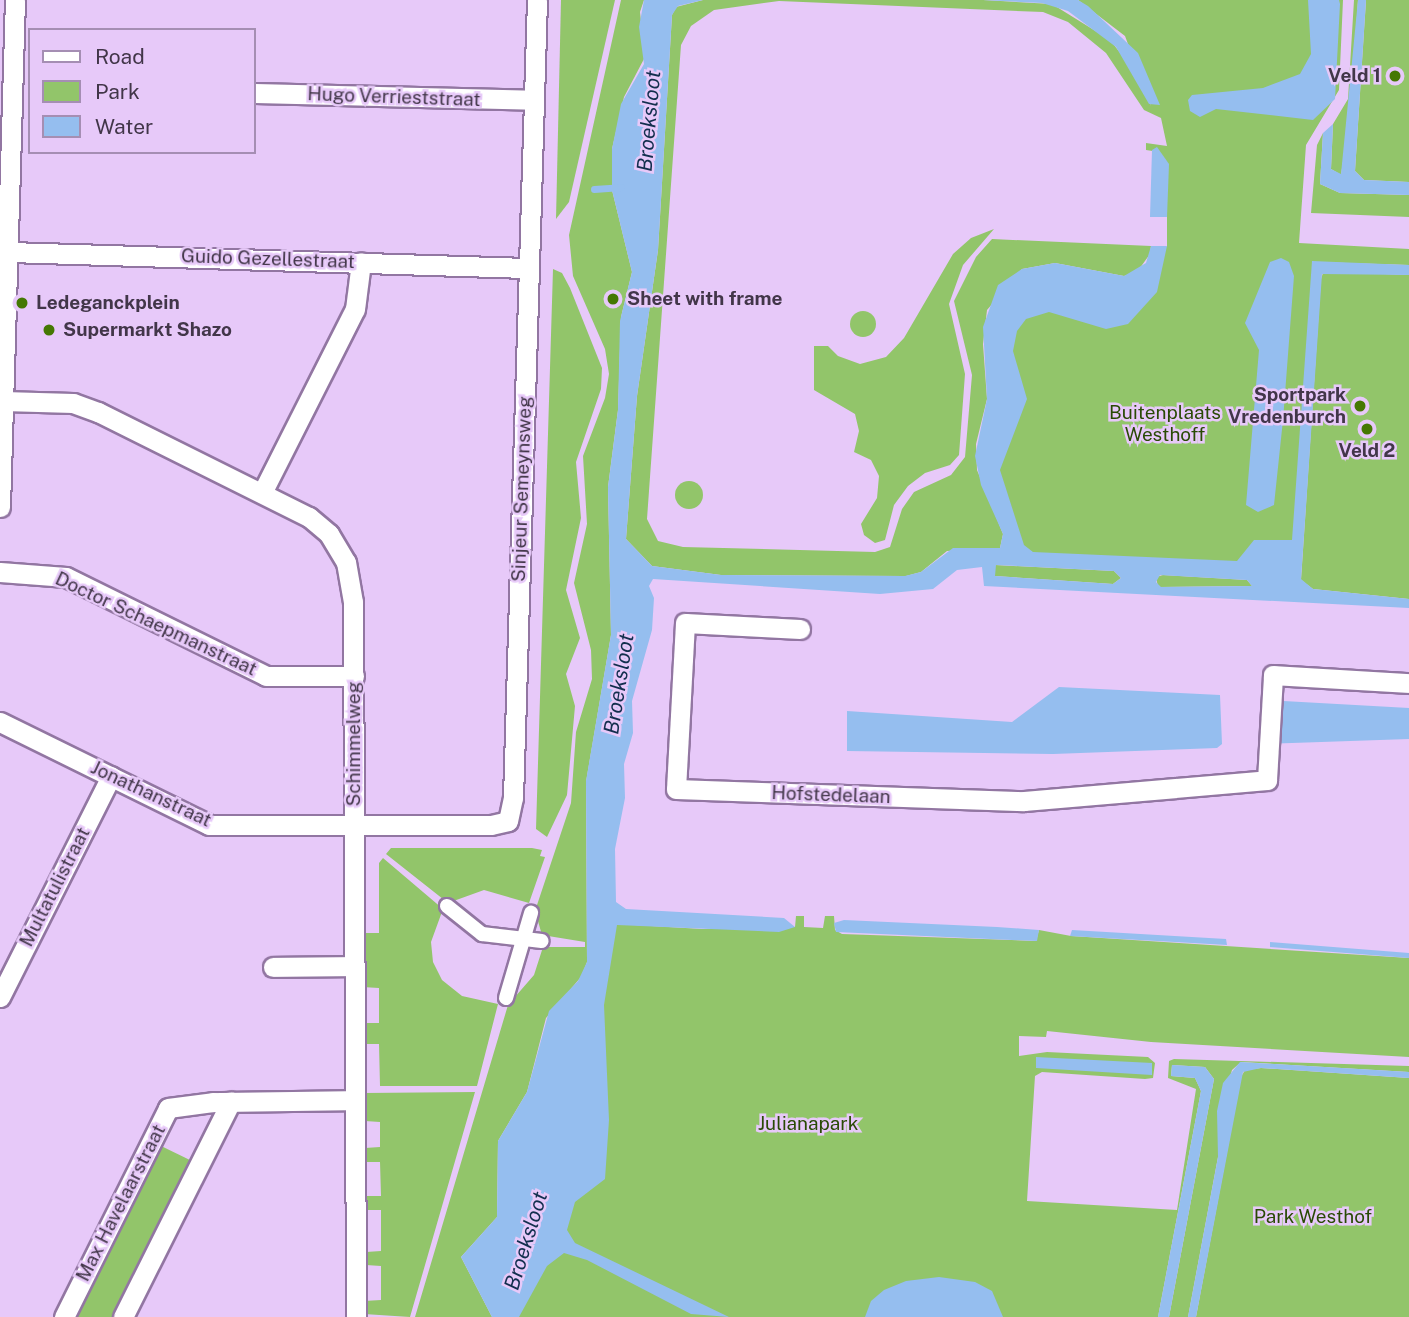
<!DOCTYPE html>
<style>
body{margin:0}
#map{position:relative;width:1409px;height:1317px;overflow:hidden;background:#e7c9f9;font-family:"Public Sans",sans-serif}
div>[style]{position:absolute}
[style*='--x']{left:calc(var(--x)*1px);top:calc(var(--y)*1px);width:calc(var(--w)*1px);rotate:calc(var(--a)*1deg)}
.green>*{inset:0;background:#92c56a}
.round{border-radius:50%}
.water>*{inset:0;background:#95beef}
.stream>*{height:7px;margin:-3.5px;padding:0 3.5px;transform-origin:3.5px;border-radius:3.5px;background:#95beef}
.roads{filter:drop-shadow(2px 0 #9276a2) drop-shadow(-2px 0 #9276a2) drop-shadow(0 2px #9276a2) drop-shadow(0 -2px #9276a2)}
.pedestrian>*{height:14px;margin:-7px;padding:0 7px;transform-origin:7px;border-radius:7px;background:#fff}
.minor>*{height:19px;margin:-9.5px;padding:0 9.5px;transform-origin:9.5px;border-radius:9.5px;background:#fff}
.dots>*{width:19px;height:19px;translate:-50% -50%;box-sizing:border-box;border:4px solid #e7c9f9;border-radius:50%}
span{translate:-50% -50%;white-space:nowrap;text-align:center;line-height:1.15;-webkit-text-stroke:5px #e7c9f9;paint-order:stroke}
.poi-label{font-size:19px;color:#423649;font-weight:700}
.right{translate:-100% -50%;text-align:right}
.left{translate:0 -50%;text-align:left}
.street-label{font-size:19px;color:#423649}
.park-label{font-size:19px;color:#294a04}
.water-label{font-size:21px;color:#122f4e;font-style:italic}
.legend{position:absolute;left:28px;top:28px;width:228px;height:126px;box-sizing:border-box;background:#e7c9f9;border:2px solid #a58eb3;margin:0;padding:9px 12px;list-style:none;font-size:21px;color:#423649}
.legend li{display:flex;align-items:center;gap:14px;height:35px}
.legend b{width:35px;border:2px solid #a58eb3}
</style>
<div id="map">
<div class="green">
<div style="clip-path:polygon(561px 0,615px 0,569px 202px,556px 219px)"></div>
<div style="clip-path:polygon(621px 0,644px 0,640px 12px,645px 57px,624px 97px,612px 149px,612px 190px,632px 272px,621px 317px,618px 410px,608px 487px,611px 635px,586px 782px,587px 962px,581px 977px,546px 1018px,527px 1092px,498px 1141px,497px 1217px,461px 1257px,492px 1317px,415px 1317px,508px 1005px,534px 975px,543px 947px,585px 947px,585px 942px,542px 935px,535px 911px,571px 803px,576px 732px,592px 679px,591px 650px,574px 583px,587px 524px,583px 456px,605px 398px,609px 374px,605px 349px,573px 276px,569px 235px)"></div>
<div style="clip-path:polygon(703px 0,983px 0,1052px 4px,1110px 40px,1133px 69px,1151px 106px,1125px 36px,1078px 0,1343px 0,1339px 90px,1306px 145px,1299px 243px,1409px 249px,1409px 265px,1315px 262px,1296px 569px,1010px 559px,992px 479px,1013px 313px,1133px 288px,1167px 246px,1167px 217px,1156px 213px,1159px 152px,1146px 150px,1146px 143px,1167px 146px,1161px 118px,1144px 110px,1106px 53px,1068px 22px,1043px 12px,779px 1px,714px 10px,691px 26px,681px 45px,647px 519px,658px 541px,683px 547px,875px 552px,890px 547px,902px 509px,914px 492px,951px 475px,965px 457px,972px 375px,954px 301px,976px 257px,992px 239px,1151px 246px,1150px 254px,1137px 272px,1124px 276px,1055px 263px,1022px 269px,987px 310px,983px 344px,987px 399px,976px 444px,977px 470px,1003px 534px,1000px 548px,947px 551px,921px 572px,906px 576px,721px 575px,652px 566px,626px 539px,637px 396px,658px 250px,672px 15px,676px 7px)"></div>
<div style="clip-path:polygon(1354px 0,1358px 0,1351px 106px,1341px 175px,1331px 169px,1333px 124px,1348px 99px)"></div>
<div style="clip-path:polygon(1366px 0,1409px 0,1409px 182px,1364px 180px,1355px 171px)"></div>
<div style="clip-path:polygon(1323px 133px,1320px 184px,1340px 193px,1409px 195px,1409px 217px,1311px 213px,1317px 145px)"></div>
<div style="clip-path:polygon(994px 229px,963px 265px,949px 304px,965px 374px,959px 455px,950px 465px,925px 473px,908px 486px,894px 505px,885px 540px,875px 543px,864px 535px,861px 524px,877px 498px,879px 476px,871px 460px,854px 452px,859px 431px,855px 414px,814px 390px,814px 346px,828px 346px,838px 356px,860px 364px,886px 357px,904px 338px,953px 254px,971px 238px)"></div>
<div style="clip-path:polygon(553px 269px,562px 273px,570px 288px,602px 368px,601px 389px,576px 462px,581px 518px,566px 590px,580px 638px,566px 674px,575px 706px,567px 795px,547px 837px,536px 829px)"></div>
<div style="clip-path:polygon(1333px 272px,1409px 275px,1409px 599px,1313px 589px,1301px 580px,1321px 279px,1323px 273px)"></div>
<div class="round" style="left:850px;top:311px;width:26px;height:26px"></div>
<div class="round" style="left:675px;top:481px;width:28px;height:28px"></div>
<div style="clip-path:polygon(995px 565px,1114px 571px,1121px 578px,1113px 584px,994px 576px)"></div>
<div style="clip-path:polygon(1163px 575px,1247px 580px,1252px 586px,1158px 587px,1156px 577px)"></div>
<div style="clip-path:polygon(391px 848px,532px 848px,542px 850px,540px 856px,545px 857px,529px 903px,484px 890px,448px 903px,386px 854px)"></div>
<div style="clip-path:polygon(383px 858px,443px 909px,431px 942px,433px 962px,442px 980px,462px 996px,498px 1004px,477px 1086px,380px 1086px,379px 1044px,364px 1044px,364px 1023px,379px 1023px,379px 988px,362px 987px,362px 933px,379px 933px,379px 863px)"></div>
<div style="clip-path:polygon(796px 916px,804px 916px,804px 927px,823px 928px,825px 916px,834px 916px,835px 930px,842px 934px,1036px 941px,1039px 930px,1071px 936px,1409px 958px,1409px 1057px,1151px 1042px,1047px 1031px,1046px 1037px,1019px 1036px,1019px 1056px,1047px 1052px,1148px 1057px,1155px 1063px,1153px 1078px,1145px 1079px,1042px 1072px,1035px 1076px,1027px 1201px,1177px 1210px,1196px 1089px,1168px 1078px,1169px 1061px,1174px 1059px,1409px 1066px,1409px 1072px,1241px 1062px,1232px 1070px,1220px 1112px,1218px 1157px,1188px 1317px,1169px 1317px,1214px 1079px,1205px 1067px,1172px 1065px,1171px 1076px,1195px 1078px,1201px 1091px,1158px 1317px,507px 1317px,601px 919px,618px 924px,702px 929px,795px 927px)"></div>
<div style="clip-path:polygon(1261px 1068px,1409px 1078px,1409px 1317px,1196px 1317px,1241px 1077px,1245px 1070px)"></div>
<div style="clip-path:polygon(475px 1092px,410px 1317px,364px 1314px,364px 1301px,381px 1300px,381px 1266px,366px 1265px,366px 1252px,381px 1251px,381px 1210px,365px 1210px,365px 1196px,381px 1196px,380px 1162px,365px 1162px,365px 1148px,380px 1147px,380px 1122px,365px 1121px,364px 1093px)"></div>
<div style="clip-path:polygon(157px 1144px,194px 1162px,116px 1317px,70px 1317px)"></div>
</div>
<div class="water">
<div style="clip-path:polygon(evenodd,644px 0,703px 0,678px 6px,672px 15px,658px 250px,637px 396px,626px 539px,652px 566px,721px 575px,905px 576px,921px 572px,953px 548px,1000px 548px,1003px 534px,981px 485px,975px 456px,987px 399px,983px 327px,998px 285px,1022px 269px,1055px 263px,1124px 276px,1146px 263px,1151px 246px,1167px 246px,1157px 292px,1128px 324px,1106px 329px,1049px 312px,1026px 319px,1017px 331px,1013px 351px,1027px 399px,1000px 470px,1024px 545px,1033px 552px,1237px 561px,1254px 540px,1292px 540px,1312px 261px,1409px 265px,1409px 275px,1322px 274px,1301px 579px,1313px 589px,1409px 599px,1409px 608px,984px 586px,982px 567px,957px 570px,933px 589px,880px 594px,653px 579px,649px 586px,654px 598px,652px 630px,632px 701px,633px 733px,624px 764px,625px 798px,615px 849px,616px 902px,626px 909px,784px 918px,795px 927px,779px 932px,617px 925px,604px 1005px,609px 1120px,605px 1179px,575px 1202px,567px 1230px,575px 1243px,729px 1317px,691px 1314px,587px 1260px,564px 1253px,547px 1266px,519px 1317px,492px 1317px,461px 1257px,497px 1217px,498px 1141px,527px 1092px,549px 1011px,578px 981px,587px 962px,586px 781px,611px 635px,608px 487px,618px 410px,620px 321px,632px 272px,612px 190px,612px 149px,621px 104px,644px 64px,639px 27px,644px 0,996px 565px,1114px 571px,1121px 578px,1113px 584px,995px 576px,996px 565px,644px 0,1160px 575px,1247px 580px,1252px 586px,1161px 587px,1156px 582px,1160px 575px)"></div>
<div style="clip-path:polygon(983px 0,1078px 0,1088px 6px,1138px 53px,1160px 105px,1149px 104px,1116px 47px,1068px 11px,1042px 3px)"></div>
<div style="clip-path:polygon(1308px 0,1339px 0,1340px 4px,1335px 99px,1313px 120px,1216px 109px,1200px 117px,1190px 111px,1188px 100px,1192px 95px,1263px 88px,1300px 74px,1311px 54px)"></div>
<div style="clip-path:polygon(1358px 0,1366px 0,1355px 171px,1364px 180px,1409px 182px,1409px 195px,1340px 193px,1320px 184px,1323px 133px,1333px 124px,1331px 169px,1341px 174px)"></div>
<div style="clip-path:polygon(1157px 147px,1169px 164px,1167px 217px,1150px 217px,1152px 150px)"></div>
<div style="clip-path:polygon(1281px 258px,1289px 262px,1294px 276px,1283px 420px,1274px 505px,1258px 512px,1246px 505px,1259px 350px,1245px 323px,1270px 262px)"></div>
<div style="clip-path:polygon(1059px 687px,1220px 695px,1222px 744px,1217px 748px,1053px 754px,847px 751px,847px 711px,1012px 722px)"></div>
<div style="clip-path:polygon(1266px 700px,1409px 708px,1409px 739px,1264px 744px)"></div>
<div style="clip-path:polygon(844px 920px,997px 927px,1039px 930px,1037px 941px,836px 932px,834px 923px)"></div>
<div style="clip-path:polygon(1072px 930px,1226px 939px,1227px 945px,1070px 936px)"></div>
<div style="clip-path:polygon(1270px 942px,1409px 953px,1409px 958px,1270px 947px)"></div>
<div style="clip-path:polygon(1036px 1057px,1152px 1063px,1152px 1075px,1036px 1068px)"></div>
<div style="clip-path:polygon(1240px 1062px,1409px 1072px,1409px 1078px,1261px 1068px,1243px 1072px,1196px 1317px,1188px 1317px,1218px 1157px,1217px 1111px,1223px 1083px)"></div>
<div style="clip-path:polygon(1172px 1065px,1205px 1067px,1214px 1079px,1169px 1317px,1158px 1317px,1201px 1091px,1195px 1078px,1171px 1076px)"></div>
<div style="clip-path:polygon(939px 1277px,975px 1282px,992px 1291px,1003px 1317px,865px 1317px,871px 1301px,884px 1290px,906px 1281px)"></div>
</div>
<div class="stream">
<div style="--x:594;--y:189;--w:27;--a:-4"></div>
</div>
<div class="roads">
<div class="pedestrian">
<div style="--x:447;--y:906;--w:45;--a:38.7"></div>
<div style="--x:482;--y:934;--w:60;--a:6.7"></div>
<div style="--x:506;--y:998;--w:89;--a:-73.6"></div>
</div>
<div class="minor">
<div style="--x:254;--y:93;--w:280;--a:1.4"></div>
<div style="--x:9;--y:252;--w:519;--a:1.77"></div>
<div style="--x:3;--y:401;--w:70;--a:1.6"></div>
<div style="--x:73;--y:403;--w:27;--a:20"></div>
<div style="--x:98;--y:412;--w:236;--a:26.5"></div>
<div style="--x:309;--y:517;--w:26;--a:40"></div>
<div style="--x:329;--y:534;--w:33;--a:59"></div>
<div style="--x:346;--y:562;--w:41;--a:80.1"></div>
<div style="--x:353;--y:602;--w:715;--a:89.76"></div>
<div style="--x:262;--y:493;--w:206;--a:-63.2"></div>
<div style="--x:355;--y:309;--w:47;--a:-82.7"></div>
<div style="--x:0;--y:507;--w:507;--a:-88.31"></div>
<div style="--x:0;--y:572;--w:66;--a:4.3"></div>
<div style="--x:66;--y:577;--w:223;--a:26.3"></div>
<div style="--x:266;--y:676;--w:88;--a:0"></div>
<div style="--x:800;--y:629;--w:115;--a:-177"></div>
<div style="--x:685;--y:623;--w:166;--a:93.1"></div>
<div style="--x:676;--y:789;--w:348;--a:2"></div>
<div style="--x:1024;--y:801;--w:244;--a:-4.9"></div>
<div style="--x:1267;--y:780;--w:105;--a:-86.7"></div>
<div style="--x:1273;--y:675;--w:136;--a:3.4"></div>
<div style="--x:0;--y:722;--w:233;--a:26.2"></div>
<div style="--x:209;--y:825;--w:282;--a:0"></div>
<div style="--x:491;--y:825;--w:17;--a:-13"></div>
<div style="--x:508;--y:821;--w:24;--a:-78"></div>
<div style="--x:513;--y:798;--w:798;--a:-88.28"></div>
<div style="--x:273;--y:967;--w:79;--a:-0.7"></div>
<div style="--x:0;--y:997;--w:247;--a:-63.3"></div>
<div style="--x:64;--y:1317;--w:233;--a:-63.5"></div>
<div style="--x:168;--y:1108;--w:45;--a:-7.6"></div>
<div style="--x:213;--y:1102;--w:141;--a:-0.8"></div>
<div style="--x:123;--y:1317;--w:241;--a:-63.4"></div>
</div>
</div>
<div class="dots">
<div style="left:1395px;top:76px;background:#457803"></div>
<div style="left:613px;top:299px;background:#457803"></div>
<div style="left:22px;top:303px;background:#457803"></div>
<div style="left:49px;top:330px;background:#457803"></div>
<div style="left:1360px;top:406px;background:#457803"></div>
<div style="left:1367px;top:429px;background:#457803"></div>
</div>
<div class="poi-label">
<span class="right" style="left:1381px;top:76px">Veld 1</span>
<span class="left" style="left:627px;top:299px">Sheet with frame</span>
<span class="left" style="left:36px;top:303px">Ledeganckplein</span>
<span class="left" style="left:63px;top:330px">Supermarkt Shazo</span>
<span class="right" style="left:1346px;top:406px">Sportpark<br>Vredenburch</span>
<span style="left:1367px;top:451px">Veld 2</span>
</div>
<div class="street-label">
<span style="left:394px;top:97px;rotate:2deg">Hugo Verrieststraat</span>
<span style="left:268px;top:259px;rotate:2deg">Guido Gezellestraat</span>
<span style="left:522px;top:489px;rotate:-88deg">Sinjeur Semeynsweg</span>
<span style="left:156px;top:624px;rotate:25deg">Doctor Schaepmanstraat</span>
<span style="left:354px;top:744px;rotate:-90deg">Schimmelweg</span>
<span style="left:151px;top:794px;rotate:25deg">Jonathanstraat</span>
<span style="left:831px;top:795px;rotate:2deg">Hofstedelaan</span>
<span style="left:55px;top:887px;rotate:-63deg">Multatulistraat</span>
<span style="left:121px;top:1203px;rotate:-63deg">Max Havelaarstraat</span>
</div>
<div class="park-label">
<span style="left:1165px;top:424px">Buitenplaats<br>Westhoff</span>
<span style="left:808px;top:1124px">Julianapark</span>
<span style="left:1313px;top:1217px">Park Westhof</span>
</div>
<div class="water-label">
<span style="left:649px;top:121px;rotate:-85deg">Broeksloot</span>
<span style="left:619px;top:684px;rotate:-81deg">Broeksloot</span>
<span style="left:526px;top:1241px;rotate:-73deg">Broeksloot</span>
</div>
<ul class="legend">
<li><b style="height:9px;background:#fff"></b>Road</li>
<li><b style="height:19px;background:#92c56a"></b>Park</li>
<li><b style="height:19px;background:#95beef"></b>Water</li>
</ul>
</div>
